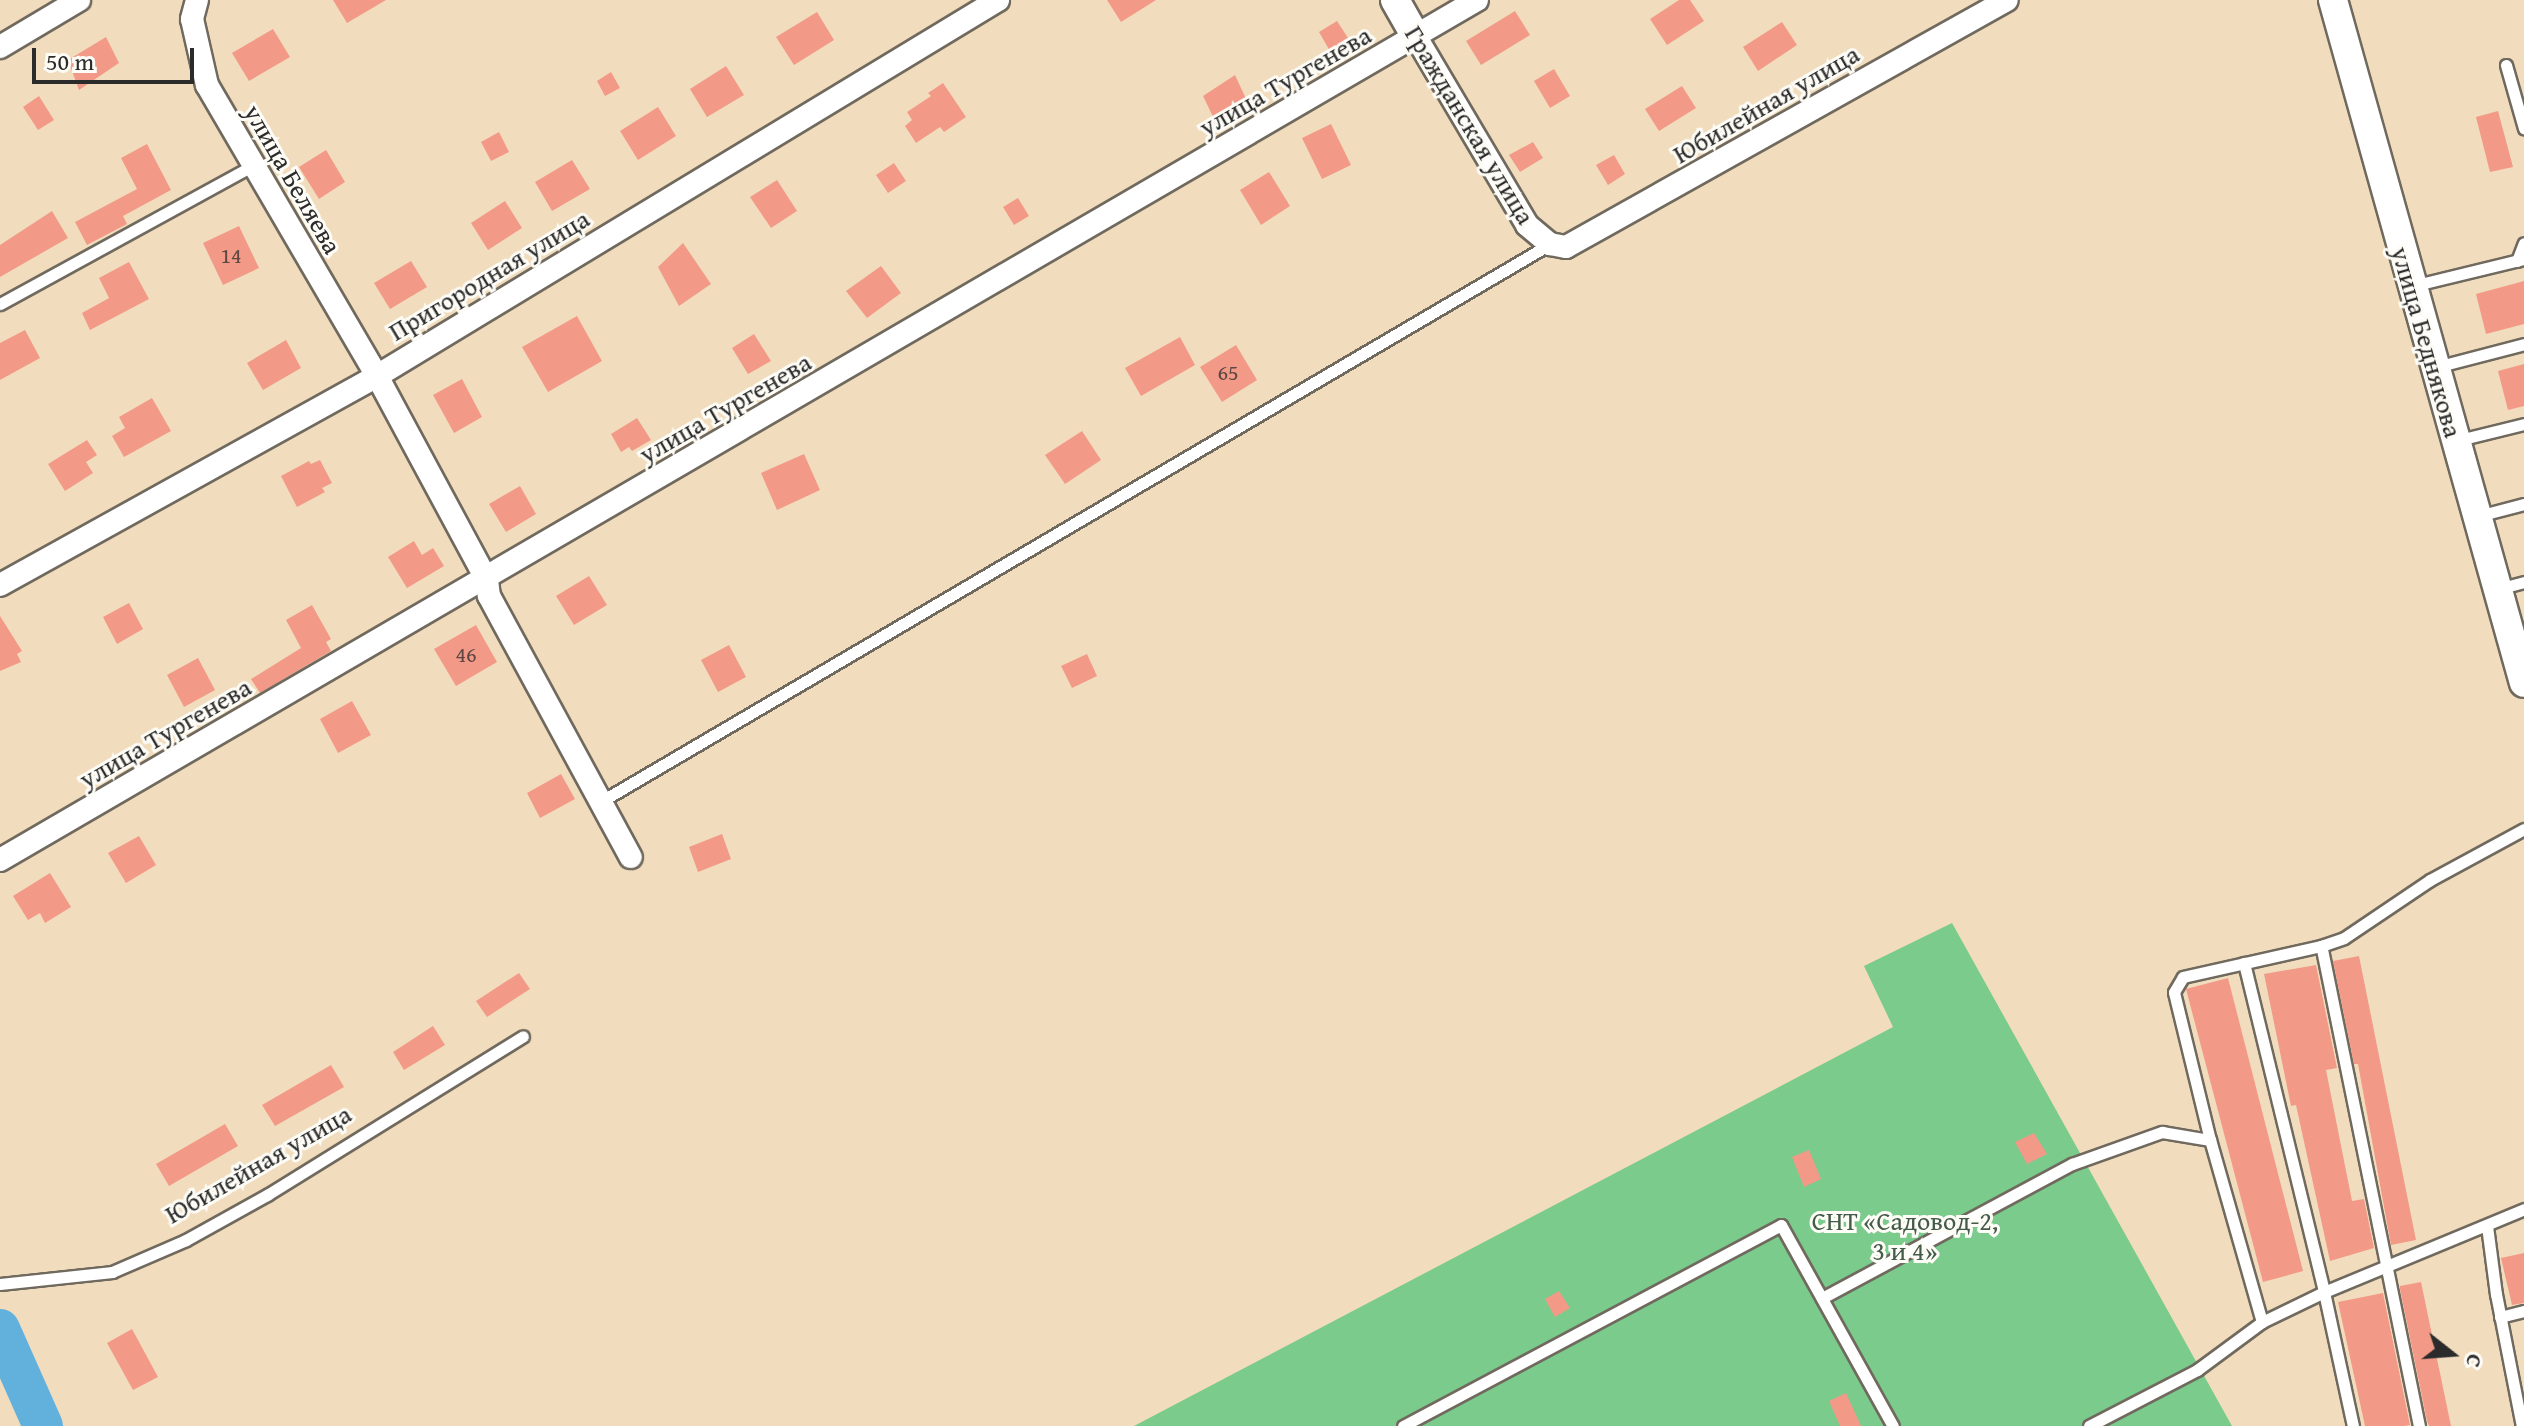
<!DOCTYPE html>
<meta charset="utf-8">
<style>
body{margin:0}
#map{position:relative;width:2524px;height:1426px;overflow:hidden;background:#f1ddbd;font-family:"Gentium Book Plus",serif}
div>[style]{position:absolute}
[style*='--x']{left:calc(var(--x)*1px);top:calc(var(--y)*1px);width:calc(var(--w)*1px);rotate:calc(var(--a)*1deg)}
.green>*{inset:0;background:#7acb8c}
.river>*{height:40px;margin:-20px;padding:0 20px;transform-origin:20px;border-radius:20px;background:#62b0dc}
.building>*{inset:0;background:#f29a87}
.roads{filter:drop-shadow(2px 0 #70695e) drop-shadow(-2px 0 #70695e) drop-shadow(0 2px #70695e) drop-shadow(0 -2px #70695e)}
.service>*{height:11px;margin:-5.5px;padding:0 5.5px;transform-origin:5.5px;border-radius:5.5px;background:#fff}
.minor>*{height:22px;margin:-11px;padding:0 11px;transform-origin:11px;border-radius:11px;background:#fff}
.tertiary>*{height:28px;margin:-14px;padding:0 14px;transform-origin:14px;border-radius:14px;background:#fff}
span{translate:-50% -50%;white-space:nowrap;text-align:center;line-height:1.15;-webkit-text-stroke:6px #fdfcf7;paint-order:stroke}
.number-label{font-size:22px;color:#5d4742}
.number-label span{-webkit-text-stroke-width:0}
.street-label{font-size:26px;color:#2b2b2b}
.park-label{font-size:26px;color:#435b48}
.north{position:absolute;left:2412px;top:1314px;width:80px;height:80px;-webkit-text-stroke:6px #fdfcf7;paint-order:stroke;rotate:107deg;font-size:22px;font-weight:700;line-height:32px;text-align:center;color:#2b2b2b}
.north::after{content:'';display:block;margin:auto;width:28px;height:36px;background:#2b2b2b;clip-path:polygon(50% 0,100% 100%,50% 72%,0 100%)}
.scale{position:absolute;left:32px;top:48px;width:162px;height:36px;box-sizing:border-box;border:4px solid #2b2b2b;border-top:0;padding-left:10px;font-size:24px;line-height:28px;white-space:nowrap;color:#2b2b2b;-webkit-text-stroke:6px #fdfcf7;paint-order:stroke}
</style>
<div id="map">
<div class="green">
<div style="clip-path:polygon(1952px 923px,2232px 1426px,1134px 1426px,1893px 1027px,1864px 966px)"></div>
</div>
<div class="river">
<div style="--x:0;--y:1329;--w:106;--a:66.1"></div>
</div>
<div class="building">
<div style="clip-path:polygon(333px 0,386px 0,347px 23px)"></div>
<div style="clip-path:polygon(1107px 0,1156px 0,1121px 22px)"></div>
<div style="clip-path:polygon(1679px 0,1690px 0,1704px 21px,1667px 45px,1650px 19px)"></div>
<div style="clip-path:polygon(1515px 11px,1530px 35px,1481px 65px,1466px 41px)"></div>
<div style="clip-path:polygon(817px 12px,834px 40px,794px 65px,776px 37px)"></div>
<div style="clip-path:polygon(1337px 21px,1350px 41px,1331px 53px,1319px 32px)"></div>
<div style="clip-path:polygon(1782px 22px,1797px 45px,1758px 71px,1743px 47px)"></div>
<div style="clip-path:polygon(273px 29px,290px 57px,249px 81px,232px 53px)"></div>
<div style="clip-path:polygon(106px 37px,119px 63px,79px 90px,68px 60px)"></div>
<div style="clip-path:polygon(726px 66px,744px 95px,707px 117px,690px 89px)"></div>
<div style="clip-path:polygon(1554px 69px,1570px 96px,1550px 108px,1534px 81px)"></div>
<div style="clip-path:polygon(611px 72px,620px 88px,605px 96px,597px 81px)"></div>
<div style="clip-path:polygon(1235px 75px,1248px 103px,1217px 125px,1203px 96px)"></div>
<div style="clip-path:polygon(943px 83px,966px 117px,944px 132px,940px 127px,916px 143px,905px 126px,912px 120px,907px 112px,931px 96px,928px 93px)"></div>
<div style="clip-path:polygon(1682px 86px,1696px 108px,1659px 131px,1645px 109px)"></div>
<div style="clip-path:polygon(39px 96px,54px 120px,38px 130px,23px 107px)"></div>
<div style="clip-path:polygon(658px 107px,676px 136px,638px 160px,620px 131px)"></div>
<div style="clip-path:polygon(2498px 111px,2513px 167px,2490px 172px,2476px 117px)"></div>
<div style="clip-path:polygon(1331px 124px,1351px 165px,1322px 179px,1302px 138px)"></div>
<div style="clip-path:polygon(499px 132px,509px 152px,491px 161px,481px 142px)"></div>
<div style="clip-path:polygon(1533px 142px,1543px 158px,1520px 172px,1509px 155px)"></div>
<div style="clip-path:polygon(147px 144px,171px 190px,123px 216px,127px 224px,87px 245px,75px 222px,137px 189px,121px 158px)"></div>
<div style="clip-path:polygon(326px 150px,345px 182px,319px 199px,299px 167px)"></div>
<div style="clip-path:polygon(1614px 155px,1625px 174px,1608px 185px,1596px 165px)"></div>
<div style="clip-path:polygon(572px 160px,590px 189px,552px 211px,535px 182px)"></div>
<div style="clip-path:polygon(894px 163px,906px 181px,888px 193px,876px 175px)"></div>
<div style="clip-path:polygon(1269px 172px,1290px 206px,1261px 225px,1240px 190px)"></div>
<div style="clip-path:polygon(777px 180px,797px 211px,771px 228px,750px 197px)"></div>
<div style="clip-path:polygon(1018px 198px,1029px 216px,1014px 225px,1003px 207px)"></div>
<div style="clip-path:polygon(505px 201px,522px 228px,488px 250px,471px 223px)"></div>
<div style="clip-path:polygon(52px 211px,68px 238px,0 277px,0 245px)"></div>
<div style="clip-path:polygon(239px 226px,259px 268px,223px 285px,203px 243px)"></div>
<div style="clip-path:polygon(683px 243px,711px 284px,679px 306px,658px 267px)"></div>
<div style="clip-path:polygon(411px 261px,427px 287px,390px 309px,374px 283px)"></div>
<div style="clip-path:polygon(129px 262px,149px 299px,90px 330px,82px 313px,109px 298px,99px 278px)"></div>
<div style="clip-path:polygon(881px 266px,901px 293px,867px 318px,846px 291px)"></div>
<div style="clip-path:polygon(2524px 281px,2524px 324px,2486px 334px,2476px 294px)"></div>
<div style="clip-path:polygon(577px 316px,602px 361px,548px 392px,522px 347px)"></div>
<div style="clip-path:polygon(25px 330px,40px 358px,0 380px,0 343px)"></div>
<div style="clip-path:polygon(754px 334px,771px 361px,748px 374px,732px 348px)"></div>
<div style="clip-path:polygon(1180px 337px,1195px 365px,1141px 396px,1125px 368px)"></div>
<div style="clip-path:polygon(286px 340px,301px 368px,263px 390px,247px 363px)"></div>
<div style="clip-path:polygon(1236px 345px,1257px 380px,1222px 402px,1200px 367px)"></div>
<div style="clip-path:polygon(2524px 364px,2524px 406px,2508px 410px,2498px 371px)"></div>
<div style="clip-path:polygon(462px 379px,482px 417px,454px 433px,433px 395px)"></div>
<div style="clip-path:polygon(152px 398px,171px 431px,124px 457px,112px 436px,125px 428px,119px 417px)"></div>
<div style="clip-path:polygon(637px 418px,651px 440px,632px 451px,629px 447px,621px 452px,611px 434px)"></div>
<div style="clip-path:polygon(1082px 431px,1101px 460px,1065px 484px,1045px 455px)"></div>
<div style="clip-path:polygon(87px 440px,97px 455px,86px 462px,93px 473px,65px 491px,48px 464px)"></div>
<div style="clip-path:polygon(804px 454px,820px 490px,777px 510px,761px 473px)"></div>
<div style="clip-path:polygon(320px 460px,332px 483px,322px 488px,325px 492px,297px 507px,281px 476px,309px 461px,311px 464px)"></div>
<div style="clip-path:polygon(520px 486px,536px 514px,506px 532px,489px 504px)"></div>
<div style="clip-path:polygon(414px 541px,422px 555px,433px 548px,444px 566px,407px 588px,388px 557px)"></div>
<div style="clip-path:polygon(589px 576px,607px 605px,574px 625px,556px 596px)"></div>
<div style="clip-path:polygon(129px 603px,143px 629px,117px 644px,103px 617px)"></div>
<div style="clip-path:polygon(312px 605px,331px 639px,326px 642px,331px 651px,260px 693px,251px 679px,301px 648px,286px 620px)"></div>
<div style="clip-path:polygon(0 616px,22px 651px,17px 654px,21px 662px,0 671px)"></div>
<div style="clip-path:polygon(476px 625px,497px 662px,456px 686px,434px 649px)"></div>
<div style="clip-path:polygon(729px 645px,746px 677px,718px 692px,701px 660px)"></div>
<div style="clip-path:polygon(1087px 654px,1097px 676px,1072px 688px,1061px 666px)"></div>
<div style="clip-path:polygon(198px 658px,215px 690px,184px 707px,167px 675px)"></div>
<div style="clip-path:polygon(352px 701px,371px 735px,338px 753px,320px 719px)"></div>
<div style="clip-path:polygon(561px 774px,575px 799px,540px 818px,527px 793px)"></div>
<div style="clip-path:polygon(722px 834px,731px 859px,698px 872px,689px 847px)"></div>
<div style="clip-path:polygon(139px 836px,156px 865px,126px 883px,108px 853px)"></div>
<div style="clip-path:polygon(50px 873px,71px 907px,45px 923px,40px 913px,28px 920px,13px 896px)"></div>
<div style="clip-path:polygon(2359px 956px,2416px 1240px,2391px 1245px,2358px 1064px,2354px 1064px,2333px 961px)"></div>
<div style="clip-path:polygon(2316px 965px,2337px 1068px,2326px 1070px,2352px 1201px,2364px 1199px,2374px 1248px,2330px 1261px,2296px 1105px,2291px 1106px,2264px 974px)"></div>
<div style="clip-path:polygon(519px 973px,530px 989px,487px 1017px,476px 1001px)"></div>
<div style="clip-path:polygon(2228px 978px,2303px 1271px,2263px 1282px,2186px 989px)"></div>
<div style="clip-path:polygon(433px 1026px,445px 1045px,404px 1070px,393px 1052px)"></div>
<div style="clip-path:polygon(331px 1065px,344px 1087px,275px 1126px,262px 1105px)"></div>
<div style="clip-path:polygon(225px 1124px,238px 1146px,169px 1186px,156px 1164px)"></div>
<div style="clip-path:polygon(2034px 1133px,2047px 1154px,2027px 1164px,2015px 1142px)"></div>
<div style="clip-path:polygon(1809px 1150px,1821px 1179px,1804px 1187px,1792px 1157px)"></div>
<div style="clip-path:polygon(2524px 1253px,2524px 1303px,2512px 1305px,2501px 1258px)"></div>
<div style="clip-path:polygon(2421px 1282px,2451px 1426px,2429px 1426px,2427px 1421px,2400px 1289px,2400px 1286px)"></div>
<div style="clip-path:polygon(1559px 1291px,1570px 1308px,1555px 1317px,1545px 1299px)"></div>
<div style="clip-path:polygon(2383px 1293px,2410px 1425px,2405px 1426px,2365px 1426px,2338px 1302px)"></div>
<div style="clip-path:polygon(132px 1329px,158px 1377px,133px 1390px,107px 1343px)"></div>
<div style="clip-path:polygon(1846px 1393px,1861px 1426px,1840px 1426px,1829px 1401px)"></div>
</div>
<div class="roads">
<div class="service">
<div style="--x:2506;--y:65;--w:66;--a:74.1"></div>
<div style="--x:2517;--y:261;--w:19;--a:-69"></div>
<div style="--x:2412;--y:286;--w:115;--a:-13.6"></div>
<div style="--x:0;--y:304;--w:287;--a:-28.7"></div>
<div style="--x:2436;--y:367;--w:91;--a:-14.6"></div>
<div style="--x:2459;--y:440;--w:67;--a:-13.8"></div>
<div style="--x:2478;--y:516;--w:48;--a:-14.6"></div>
<div style="--x:2498;--y:589;--w:27;--a:-15"></div>
<div style="--x:600;--y:802;--w:1102;--a:-30.43"></div>
<div style="--x:2244;--y:963;--w:339;--a:76.3"></div>
<div style="--x:2324;--y:1292;--w:137;--a:77.8"></div>
<div style="--x:2487;--y:1226;--w:69;--a:82.5"></div>
<div style="--x:2496;--y:1294;--w:135;--a:78.9"></div>
<div style="--x:0;--y:1284;--w:113;--a:-6.1"></div>
<div style="--x:112;--y:1272;--w:81;--a:-23.4"></div>
<div style="--x:186;--y:1240;--w:93;--a:-29.1"></div>
<div style="--x:267;--y:1195;--w:301;--a:-31.8"></div>
<div style="--x:1822;--y:1298;--w:284;--a:-28.2"></div>
<div style="--x:2072;--y:1164;--w:96;--a:-19.6"></div>
<div style="--x:2162;--y:1132;--w:49;--a:9.5"></div>
<div style="--x:2500;--y:1317;--w:25;--a:-14"></div>
<div style="--x:2262;--y:1322;--w:189;--a:-105.9"></div>
<div style="--x:2210;--y:1140;--w:152;--a:-103.7"></div>
<div style="--x:2174;--y:992;--w:17;--a:-59"></div>
<div style="--x:2183;--y:977;--w:141;--a:-12.7"></div>
<div style="--x:1403;--y:1426;--w:428;--a:-28"></div>
<div style="--x:1781;--y:1225;--w:230;--a:60.9"></div>
<div style="--x:2089;--y:1426;--w:122;--a:-27.4"></div>
<div style="--x:2197;--y:1370;--w:81;--a:-36.4"></div>
<div style="--x:2262;--y:1322;--w:69;--a:-25.8"></div>
<div style="--x:2324;--y:1292;--w:217;--a:-22.5"></div>
<div style="--x:2419;--y:1426;--w:490;--a:-101.5"></div>
<div style="--x:2321;--y:946;--w:24;--a:-19"></div>
<div style="--x:2344;--y:938;--w:104;--a:-34"></div>
<div style="--x:2430;--y:880;--w:107;--a:-28.5"></div>
</div>
<div class="minor">
<div style="--x:197;--y:0;--w:20;--a:105"></div>
<div style="--x:192;--y:19;--w:68;--a:77.2"></div>
<div style="--x:207;--y:85;--w:337;--a:59.7"></div>
<div style="--x:377;--y:376;--w:232;--a:61.7"></div>
<div style="--x:487;--y:580;--w:16;--a:83"></div>
<div style="--x:489;--y:596;--w:297;--a:61.5"></div>
<div style="--x:1416;--y:37;--w:218;--a:59.4"></div>
<div style="--x:1527;--y:225;--w:30;--a:40"></div>
<div style="--x:1550;--y:244;--w:16;--a:11"></div>
<div style="--x:1566;--y:247;--w:505;--a:-29.25"></div>
<div style="--x:0;--y:47;--w:92;--a:-30.7"></div>
<div style="--x:0;--y:585;--w:431;--a:-29"></div>
<div style="--x:377;--y:376;--w:726;--a:-31.19"></div>
<div style="--x:0;--y:860;--w:1709;--a:-30.21"></div>
</div>
<div class="tertiary">
<div style="--x:1395;--y:0;--w:43;--a:60.4"></div>
<div style="--x:2333;--y:0;--w:709;--a:74.38"></div>
</div>
</div>
<div class="number-label">
<span style="left:231px;top:256px">14</span>
<span style="left:1228px;top:373px">65</span>
<span style="left:466px;top:655px">46</span>
</div>
<div class="street-label">
<span style="left:1285px;top:81px;rotate:-30deg">улица Тургенева</span>
<span style="left:1766px;top:104px;rotate:-30deg">Юбилейная улица</span>
<span style="left:1470px;top:125px;rotate:59deg">Гражданская улица</span>
<span style="left:293px;top:179px;rotate:60deg">улица Беляева</span>
<span style="left:489px;top:275px;rotate:-31deg">Пригородная улица</span>
<span style="left:2427px;top:342px;rotate:74deg">улица Беднякова</span>
<span style="left:725px;top:408px;rotate:-30deg">улица Тургенева</span>
<span style="left:165px;top:733px;rotate:-30deg">улица Тургенева</span>
<span style="left:258px;top:1164px;rotate:-30deg">Юбилейная улица</span>
</div>
<div class="park-label">
<span style="left:1905px;top:1236px">СНТ «Садовод-2,<br>3 и 4»</span>
</div>
<div class="north">С</div>
<div class="scale">50 m</div>
</div>
